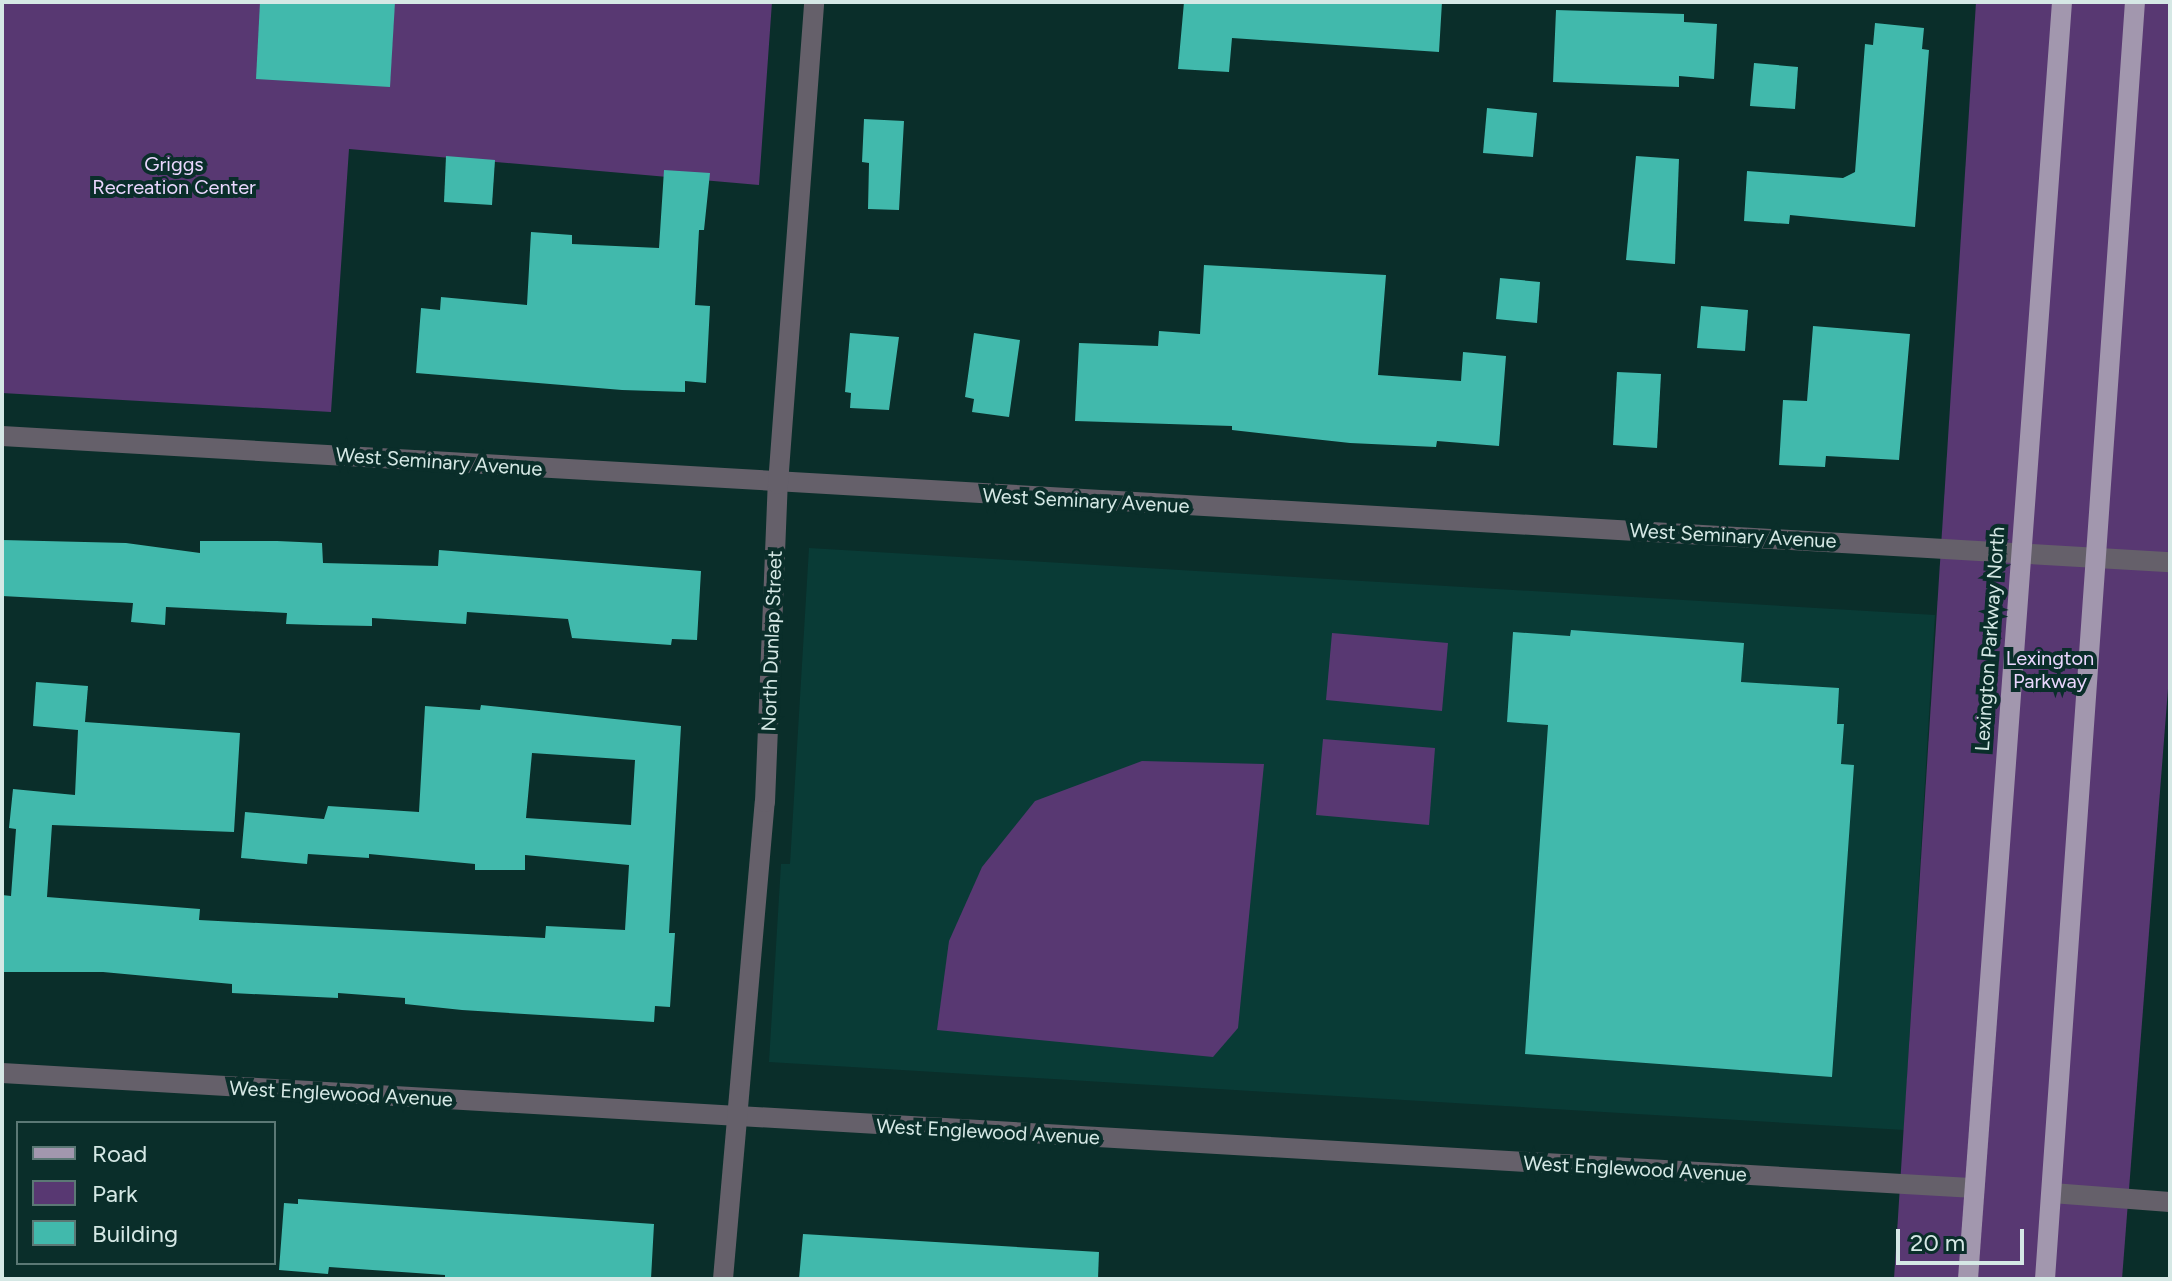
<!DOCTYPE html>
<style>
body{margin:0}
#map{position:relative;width:2172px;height:1281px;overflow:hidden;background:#0a2e2a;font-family:Figtree,sans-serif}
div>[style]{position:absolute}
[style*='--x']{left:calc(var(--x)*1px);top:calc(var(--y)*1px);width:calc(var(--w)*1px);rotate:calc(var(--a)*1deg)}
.built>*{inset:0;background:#093b36}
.green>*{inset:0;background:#583872}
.building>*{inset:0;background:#41b9ac}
.minor>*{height:20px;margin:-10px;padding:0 10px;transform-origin:10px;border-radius:10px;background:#65606a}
.major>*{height:20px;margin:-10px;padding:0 10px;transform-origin:10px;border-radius:10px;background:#a297ae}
span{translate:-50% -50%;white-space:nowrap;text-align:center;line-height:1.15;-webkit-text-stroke:8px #0a2e2a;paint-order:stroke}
.park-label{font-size:20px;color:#ead7fe}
.street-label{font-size:20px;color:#d5e8e5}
.frame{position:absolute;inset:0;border:4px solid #d5e8e5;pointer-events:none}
.legend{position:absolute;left:16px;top:1121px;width:260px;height:144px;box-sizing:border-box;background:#0a2e2a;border:2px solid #5b7875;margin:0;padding:10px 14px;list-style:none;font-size:24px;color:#d5e8e5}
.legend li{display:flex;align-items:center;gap:16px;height:40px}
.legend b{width:40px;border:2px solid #5b7875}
.scale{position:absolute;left:1896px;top:1229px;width:128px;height:36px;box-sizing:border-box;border:4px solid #d5e8e5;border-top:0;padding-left:10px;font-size:24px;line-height:28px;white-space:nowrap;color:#d5e8e5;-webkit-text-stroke:6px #0a2e2a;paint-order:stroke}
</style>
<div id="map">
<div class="built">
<div style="clip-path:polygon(809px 548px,1935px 615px,1904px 1130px,769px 1062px,781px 864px,790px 864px)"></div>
</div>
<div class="green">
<div style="clip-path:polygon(2px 2px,772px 2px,759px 185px,349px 149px,331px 412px,2px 393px)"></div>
<div style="clip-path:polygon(1976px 2px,2170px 2px,2170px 663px,2122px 1279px,1894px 1279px)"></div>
<div style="clip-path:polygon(1332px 633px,1448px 643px,1442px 711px,1326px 700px)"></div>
<div style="clip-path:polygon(1323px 739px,1435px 748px,1429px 825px,1316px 815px)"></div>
<div style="clip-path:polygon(1142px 761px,1264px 764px,1238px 1028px,1213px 1057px,937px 1030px,949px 941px,982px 867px,1035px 801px)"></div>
</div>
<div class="building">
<div style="clip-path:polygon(260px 2px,395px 2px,390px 87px,256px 79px)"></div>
<div style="clip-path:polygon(1184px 2px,1442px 2px,1439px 52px,1232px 38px,1229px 72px,1178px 69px)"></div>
<div style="clip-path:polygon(1556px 10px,1684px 14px,1684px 22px,1717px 24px,1714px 79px,1679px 76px,1679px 87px,1553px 82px)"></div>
<div style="clip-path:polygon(1875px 23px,1924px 28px,1922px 49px,1929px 50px,1915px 227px,1790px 215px,1789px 224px,1744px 221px,1747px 171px,1843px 178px,1855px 172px,1865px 44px,1873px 45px)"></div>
<div style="clip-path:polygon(1754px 63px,1798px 67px,1795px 109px,1750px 106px)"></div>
<div style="clip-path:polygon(1487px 108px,1537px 113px,1533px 157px,1483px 153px)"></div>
<div style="clip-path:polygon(864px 119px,904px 121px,899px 210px,868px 209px,869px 163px,862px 162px)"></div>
<div style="clip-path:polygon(446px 156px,495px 160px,492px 205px,444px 202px)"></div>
<div style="clip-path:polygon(1636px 156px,1679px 159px,1675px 264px,1626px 260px)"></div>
<div style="clip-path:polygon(664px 170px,710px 173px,704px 230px,699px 230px,695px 305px,710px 306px,706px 383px,685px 381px,685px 392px,622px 390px,416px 373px,421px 308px,440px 310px,441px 297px,527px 305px,531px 232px,572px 235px,572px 244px,659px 248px)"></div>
<div style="clip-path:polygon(1204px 265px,1386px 275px,1378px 375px,1461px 381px,1463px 352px,1506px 356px,1499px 446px,1437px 441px,1436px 447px,1350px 443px,1232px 430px,1232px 426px,1075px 421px,1079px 343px,1158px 346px,1159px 331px,1200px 334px)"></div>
<div style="clip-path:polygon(1500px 278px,1540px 282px,1537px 323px,1496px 319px)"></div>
<div style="clip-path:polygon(1701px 306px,1748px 310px,1745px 351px,1697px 348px)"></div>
<div style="clip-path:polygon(1813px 326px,1910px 334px,1899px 460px,1826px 456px,1825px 467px,1779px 465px,1783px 400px,1807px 401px)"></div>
<div style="clip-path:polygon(850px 333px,899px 337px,889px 410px,850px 408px,851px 393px,845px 392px)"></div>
<div style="clip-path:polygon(974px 333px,1020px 340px,1009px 417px,972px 412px,974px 399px,965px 397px)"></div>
<div style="clip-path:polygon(1617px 372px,1661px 374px,1657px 448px,1613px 445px)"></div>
<div style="clip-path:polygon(2px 540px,126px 543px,200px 553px,200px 541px,277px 541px,322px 543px,323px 563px,438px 566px,439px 550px,701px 571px,697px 640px,672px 639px,671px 645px,572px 638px,568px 619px,467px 612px,466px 624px,372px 618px,372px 626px,320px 625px,286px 624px,287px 613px,166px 607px,165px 625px,131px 622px,133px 603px,2px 596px)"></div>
<div style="clip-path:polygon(1571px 630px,1744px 643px,1741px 682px,1839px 688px,1837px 724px,1844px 724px,1841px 764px,1854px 765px,1832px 1077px,1525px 1054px,1548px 725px,1507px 722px,1513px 632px,1570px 636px)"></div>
<div style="clip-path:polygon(evenodd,36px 682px,88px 686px,85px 722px,240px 733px,234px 832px,52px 825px,47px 897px,200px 909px,199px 920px,545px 938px,546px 926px,625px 930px,629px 865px,525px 855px,525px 870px,475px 870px,475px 864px,369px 854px,369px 858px,308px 854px,307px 864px,241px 858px,245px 812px,324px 819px,328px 806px,419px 812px,425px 706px,480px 710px,481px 705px,681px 726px,669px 933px,675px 933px,670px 1007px,655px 1006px,654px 1022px,462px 1010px,405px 1004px,405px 998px,338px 993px,338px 998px,232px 993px,232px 984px,103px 972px,2px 972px,2px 895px,11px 896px,16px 829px,9px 828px,13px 789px,75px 795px,78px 730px,33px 726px,36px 682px,532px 753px,635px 760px,631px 825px,526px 818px,532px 753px)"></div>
<div style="clip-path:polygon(298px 1199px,654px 1224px,651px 1279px,445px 1279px,445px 1275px,329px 1267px,328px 1274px,279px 1270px,284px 1203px,298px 1204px)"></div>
<div style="clip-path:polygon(803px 1234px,1099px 1252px,1098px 1279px,799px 1279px)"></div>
</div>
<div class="minor">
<div style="--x:2;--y:436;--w:2172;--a:3.33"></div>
<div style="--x:2;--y:1073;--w:1976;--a:3.34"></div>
<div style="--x:2052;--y:1193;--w:118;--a:4.4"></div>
<div style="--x:723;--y:1279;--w:479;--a:-85"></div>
<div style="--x:765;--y:802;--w:318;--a:-87.7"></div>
<div style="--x:778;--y:484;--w:483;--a:-85.7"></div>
</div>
<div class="major">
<div style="--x:1968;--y:1279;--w:1280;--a:-85.79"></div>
<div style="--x:2045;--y:1279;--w:1280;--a:-85.97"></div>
</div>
<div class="park-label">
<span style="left:174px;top:176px">Griggs<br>Recreation Center</span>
<span style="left:2050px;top:670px">Lexington<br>Parkway</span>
</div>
<div class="street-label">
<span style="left:439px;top:462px;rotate:4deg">West Seminary Avenue</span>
<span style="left:1086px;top:501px;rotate:3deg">West Seminary Avenue</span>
<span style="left:1733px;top:536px;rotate:3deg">West Seminary Avenue</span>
<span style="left:1990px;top:639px;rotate:-86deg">Lexington Parkway North</span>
<span style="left:772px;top:641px;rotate:-88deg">North Dunlap Street</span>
<span style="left:341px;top:1094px;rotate:3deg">West Englewood Avenue</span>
<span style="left:988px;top:1132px;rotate:3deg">West Englewood Avenue</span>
<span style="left:1635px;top:1169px;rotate:3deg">West Englewood Avenue</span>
</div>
<div class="frame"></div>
<ul class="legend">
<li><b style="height:10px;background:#a297ae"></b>Road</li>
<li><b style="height:22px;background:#583872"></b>Park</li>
<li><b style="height:22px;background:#41b9ac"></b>Building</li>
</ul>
<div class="scale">20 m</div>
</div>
